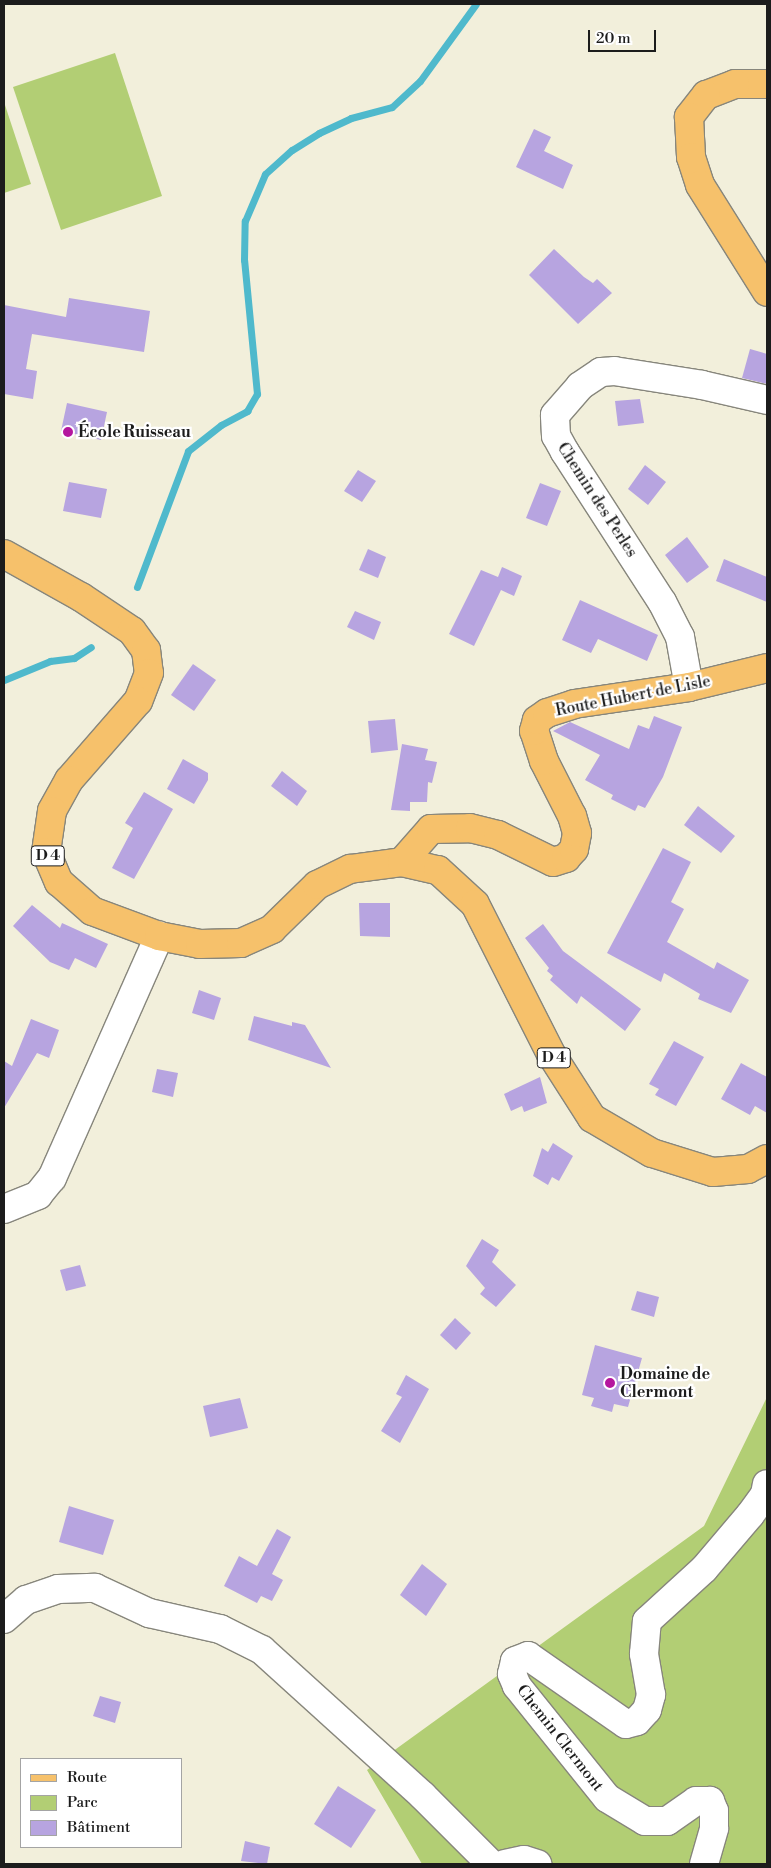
<!DOCTYPE html>
<meta charset="utf-8">
<style>
body{margin:0}
#map{position:relative;width:771px;height:1868px;overflow:hidden;background:#f2efdb;font-family:"Libre Bodoni",serif}
div>[style]{position:absolute}
[style*='--x']{left:calc(var(--x)*1px);top:calc(var(--y)*1px);width:calc(var(--w)*1px);rotate:calc(var(--a)*1deg)}
.green>*{inset:0;background:#b2ce74}
.stream>*{height:7px;margin:-3.5px;padding:0 3.5px;transform-origin:3.5px;border-radius:3.5px;background:#4fb9cc}
.building>*{inset:0;background:#b7a4e0}
.roads{filter:drop-shadow(1px 0 #87867c) drop-shadow(-1px 0 #87867c) drop-shadow(0 1px #87867c) drop-shadow(0 -1px #87867c)}
.minor>*{height:28px;margin:-14px;padding:0 14px;transform-origin:14px;border-radius:14px;background:#fff}
.major>*{height:28px;margin:-14px;padding:0 14px;transform-origin:14px;border-radius:14px;background:#f6c16b}
.dots>*{width:14px;height:14px;translate:-50% -50%;box-sizing:border-box;border:2px solid #fff;border-radius:50%}
span{translate:-50% -50%;white-space:nowrap;text-align:center;line-height:1.15;-webkit-text-stroke:4.5px #fff;paint-order:stroke}
.shield-label span{padding:1px 4px;background:#fff;border:1px solid;border-radius:4px;-webkit-text-stroke-width:0}
.shield-label{font-size:15px;color:#1c1c1c;font-weight:700}
.poi-label{font-size:16px;color:#1c1c1c;font-weight:700}
.left{translate:0 -50%;text-align:left}
.street-label{font-size:16px;color:#1c1c1c}
.frame{position:absolute;inset:0;border:5px solid #1c1c1c;pointer-events:none}
.legend{position:absolute;left:20px;top:1758px;width:162px;height:90px;box-sizing:border-box;background:#fff;border:1px solid #a4a4a4;margin:0;padding:6px 9px;list-style:none;font-size:15px;color:#1c1c1c}
.legend li{display:flex;align-items:center;gap:10px;height:25px}
.legend b{width:25px;border:1px solid #a4a4a4}
.scale{position:absolute;left:588px;top:30px;width:68px;height:22px;box-sizing:border-box;border:2px solid #1c1c1c;border-top:0;padding-left:6px;font-size:15px;line-height:18px;white-space:nowrap;color:#1c1c1c;-webkit-text-stroke:4px #fff;paint-order:stroke}
</style>
<div id="map">
<div class="green">
<div style="clip-path:polygon(115px 53px,162px 196px,61px 230px,13px 87px)"></div>
<div style="clip-path:polygon(4px 102px,31px 184px,4px 193px)"></div>
<div style="clip-path:polygon(767px 1397px,767px 1864px,422px 1864px,367px 1770px,704px 1526px)"></div>
</div>
<div class="stream">
<div style="--x:137;--y:587;--w:145;--a:-69.4"></div>
<div style="--x:188;--y:451;--w:42;--a:-38.2"></div>
<div style="--x:221;--y:425;--w:30;--a:-28"></div>
<div style="--x:247;--y:411;--w:20;--a:-60"></div>
<div style="--x:257;--y:394;--w:135;--a:-95.5"></div>
<div style="--x:244;--y:260;--w:39;--a:-89"></div>
<div style="--x:245;--y:221;--w:51;--a:-66.9"></div>
<div style="--x:265;--y:174;--w:36;--a:-42"></div>
<div style="--x:292;--y:150;--w:32;--a:-32"></div>
<div style="--x:319;--y:133;--w:35;--a:-25"></div>
<div style="--x:351;--y:118;--w:42;--a:-15"></div>
<div style="--x:392;--y:107;--w:38;--a:-43"></div>
<div style="--x:420;--y:81;--w:95;--a:-54"></div>
<div style="--x:4;--y:680;--w:50;--a:-22.4"></div>
<div style="--x:50;--y:661;--w:24;--a:-7"></div>
<div style="--x:74;--y:658;--w:20;--a:-33"></div>
</div>
<div class="building">
<div style="clip-path:polygon(534px 129px,551px 137px,544px 151px,573px 165px,563px 189px,516px 167px)"></div>
<div style="clip-path:polygon(554px 249px,584px 277px,593px 283px,597px 279px,612px 293px,578px 324px,529px 275px)"></div>
<div style="clip-path:polygon(69px 298px,150px 311px,144px 352px,32px 334px,26px 369px,37px 371px,33px 399px,4px 394px,4px 305px,66px 317px)"></div>
<div style="clip-path:polygon(750px 349px,767px 354px,767px 384px,742px 378px)"></div>
<div style="clip-path:polygon(640px 399px,644px 423px,618px 426px,615px 401px)"></div>
<div style="clip-path:polygon(67px 403px,107px 412px,101px 440px,61px 431px)"></div>
<div style="clip-path:polygon(645px 465px,666px 482px,648px 505px,628px 489px)"></div>
<div style="clip-path:polygon(358px 470px,376px 481px,362px 502px,344px 491px)"></div>
<div style="clip-path:polygon(69px 482px,107px 489px,101px 518px,63px 511px)"></div>
<div style="clip-path:polygon(540px 483px,561px 491px,547px 526px,526px 518px)"></div>
<div style="clip-path:polygon(687px 537px,709px 567px,687px 583px,665px 555px)"></div>
<div style="clip-path:polygon(368px 549px,386px 557px,378px 578px,359px 570px)"></div>
<div style="clip-path:polygon(724px 559px,767px 577px,767px 602px,716px 581px)"></div>
<div style="clip-path:polygon(502px 567px,522px 576px,514px 596px,501px 590px,474px 646px,449px 634px,481px 570px,498px 577px)"></div>
<div style="clip-path:polygon(580px 600px,658px 635px,647px 661px,598px 639px,591px 653px,562px 640px)"></div>
<div style="clip-path:polygon(355px 611px,381px 622px,374px 640px,347px 627px)"></div>
<div style="clip-path:polygon(193px 664px,216px 680px,194px 711px,171px 695px)"></div>
<div style="clip-path:polygon(654px 716px,682px 727px,663px 777px,645px 808px,638px 805px,635px 811px,611px 799px,613px 795px,585px 780px,600px 755px,553px 731px,570px 722px,629px 749px,638px 725px,649px 729px)"></div>
<div style="clip-path:polygon(395px 719px,398px 750px,371px 753px,368px 721px)"></div>
<div style="clip-path:polygon(402px 744px,428px 749px,425px 760px,437px 762px,432px 783px,428px 782px,427px 802px,410px 802px,410px 811px,391px 810px)"></div>
<div style="clip-path:polygon(183px 759px,208px 773px,208px 780px,194px 804px,167px 789px)"></div>
<div style="clip-path:polygon(282px 771px,307px 791px,297px 806px,271px 786px)"></div>
<div style="clip-path:polygon(144px 792px,173px 809px,134px 879px,112px 868px,133px 828px,125px 823px)"></div>
<div style="clip-path:polygon(698px 806px,735px 836px,721px 853px,684px 825px)"></div>
<div style="clip-path:polygon(663px 848px,691px 862px,671px 902px,684px 909px,667px 942px,714px 969px,717px 962px,749px 980px,731px 1013px,698px 999px,700px 994px,664px 973px,661px 982px,607px 953px)"></div>
<div style="clip-path:polygon(359px 903px,390px 903px,390px 937px,360px 936px)"></div>
<div style="clip-path:polygon(32px 905px,60px 928px,62px 923px,108px 944px,96px 968px,75px 958px,69px 970px,50px 962px,13px 926px)"></div>
<div style="clip-path:polygon(543px 924px,563px 951px,641px 1009px,625px 1031px,581px 996px,577px 1004px,550px 980px,553px 976px,547px 971px,549px 968px,525px 938px)"></div>
<div style="clip-path:polygon(199px 990px,221px 998px,214px 1020px,192px 1013px)"></div>
<div style="clip-path:polygon(254px 1016px,292px 1026px,292px 1022px,305px 1025px,331px 1068px,248px 1040px)"></div>
<div style="clip-path:polygon(31px 1019px,59px 1030px,49px 1058px,37px 1053px,4px 1108px,4px 1061px,12px 1066px)"></div>
<div style="clip-path:polygon(674px 1041px,704px 1057px,676px 1106px,655px 1095px,659px 1089px,649px 1084px)"></div>
<div style="clip-path:polygon(741px 1063px,767px 1077px,767px 1113px,755px 1106px,750px 1115px,721px 1099px)"></div>
<div style="clip-path:polygon(157px 1069px,178px 1073px,173px 1097px,152px 1092px)"></div>
<div style="clip-path:polygon(540px 1077px,547px 1103px,524px 1112px,522px 1106px,511px 1111px,504px 1094px)"></div>
<div style="clip-path:polygon(553px 1143px,573px 1156px,559px 1181px,552px 1177px,548px 1185px,533px 1176px,542px 1148px,548px 1152px)"></div>
<div style="clip-path:polygon(482px 1239px,499px 1250px,492px 1262px,516px 1285px,496px 1307px,480px 1294px,485px 1288px,466px 1266px)"></div>
<div style="clip-path:polygon(80px 1265px,86px 1286px,66px 1291px,60px 1270px)"></div>
<div style="clip-path:polygon(637px 1291px,659px 1297px,654px 1317px,631px 1310px)"></div>
<div style="clip-path:polygon(455px 1318px,471px 1333px,456px 1350px,440px 1335px)"></div>
<div style="clip-path:polygon(595px 1345px,642px 1358px,628px 1407px,614px 1404px,612px 1412px,591px 1406px,594px 1398px,582px 1395px)"></div>
<div style="clip-path:polygon(406px 1375px,429px 1389px,400px 1443px,381px 1431px,402px 1397px,396px 1394px)"></div>
<div style="clip-path:polygon(240px 1398px,248px 1428px,210px 1437px,203px 1406px)"></div>
<div style="clip-path:polygon(69px 1506px,114px 1520px,103px 1555px,59px 1542px)"></div>
<div style="clip-path:polygon(277px 1529px,291px 1537px,272px 1574px,283px 1580px,272px 1601px,261px 1596px,257px 1603px,224px 1586px,239px 1556px,257px 1566px)"></div>
<div style="clip-path:polygon(422px 1564px,447px 1584px,426px 1616px,400px 1595px)"></div>
<div style="clip-path:polygon(100px 1696px,121px 1702px,115px 1723px,93px 1716px)"></div>
<div style="clip-path:polygon(338px 1786px,376px 1810px,351px 1848px,314px 1824px)"></div>
<div style="clip-path:polygon(245px 1841px,270px 1847px,267px 1864px,241px 1861px)"></div>
</div>
<div class="roads">
<div class="minor">
<div style="--x:689;--y:687;--w:51;--a:-100.2"></div>
<div style="--x:680;--y:637;--w:39;--a:-117"></div>
<div style="--x:662;--y:602;--w:179;--a:-122.9"></div>
<div style="--x:565;--y:452;--w:18;--a:-119"></div>
<div style="--x:556;--y:436;--w:21;--a:-93"></div>
<div style="--x:555;--y:415;--w:38;--a:-49"></div>
<div style="--x:580;--y:386;--w:25;--a:-34"></div>
<div style="--x:601;--y:372;--w:13;--a:-4"></div>
<div style="--x:614;--y:371;--w:89;--a:9"></div>
<div style="--x:702;--y:385;--w:67;--a:13"></div>
<div style="--x:4;--y:1209;--w:37;--a:-22"></div>
<div style="--x:38;--y:1195;--w:22;--a:-51"></div>
<div style="--x:52;--y:1178;--w:265;--a:-66.1"></div>
<div style="--x:4;--y:1619;--w:29;--a:-41"></div>
<div style="--x:26;--y:1600;--w:34;--a:-19"></div>
<div style="--x:58;--y:1589;--w:37;--a:-2"></div>
<div style="--x:95;--y:1588;--w:60;--a:24.8"></div>
<div style="--x:149;--y:1613;--w:73;--a:12.7"></div>
<div style="--x:220;--y:1629;--w:47;--a:26.6"></div>
<div style="--x:262;--y:1650;--w:216;--a:42.2"></div>
<div style="--x:422;--y:1795;--w:98;--a:45"></div>
<div style="--x:505;--y:1864;--w:19;--a:-12"></div>
<div style="--x:524;--y:1860;--w:14;--a:17"></div>
<div style="--x:704;--y:1864;--w:37;--a:-74"></div>
<div style="--x:714;--y:1828;--w:17;--a:-90"></div>
<div style="--x:714;--y:1811;--w:11;--a:-112"></div>
<div style="--x:710;--y:1801;--w:14;--a:180"></div>
<div style="--x:696;--y:1801;--w:35;--a:145"></div>
<div style="--x:667;--y:1821;--w:22;--a:180"></div>
<div style="--x:645;--y:1821;--w:44;--a:-148.8"></div>
<div style="--x:607;--y:1798;--w:144;--a:-128.8"></div>
<div style="--x:517;--y:1686;--w:13;--a:-113"></div>
<div style="--x:512;--y:1674;--w:13;--a:-77"></div>
<div style="--x:515;--y:1661;--w:14;--a:-21"></div>
<div style="--x:528;--y:1656;--w:119;--a:34.8"></div>
<div style="--x:626;--y:1724;--w:11;--a:-15"></div>
<div style="--x:637;--y:1721;--w:15;--a:-48"></div>
<div style="--x:647;--y:1710;--w:16;--a:-75"></div>
<div style="--x:651;--y:1695;--w:42;--a:-99.7"></div>
<div style="--x:644;--y:1654;--w:33;--a:-85"></div>
<div style="--x:647;--y:1621;--w:77;--a:-42.4"></div>
<div style="--x:704;--y:1569;--w:71;--a:-49.6"></div>
<div style="--x:750;--y:1515;--w:26;--a:-54"></div>
<div style="--x:765;--y:1494;--w:10;--a:-79"></div>
</div>
<div class="major">
<div style="--x:767;--y:84;--w:32;--a:180"></div>
<div style="--x:735;--y:84;--w:31;--a:159"></div>
<div style="--x:706;--y:95;--w:28;--a:128"></div>
<div style="--x:689;--y:117;--w:40;--a:87.1"></div>
<div style="--x:691;--y:157;--w:29;--a:72"></div>
<div style="--x:700;--y:185;--w:126;--a:57.9"></div>
<div style="--x:4;--y:554;--w:88;--a:29.2"></div>
<div style="--x:81;--y:597;--w:61;--a:33.7"></div>
<div style="--x:132;--y:631;--w:24;--a:54"></div>
<div style="--x:146;--y:650;--w:23;--a:83"></div>
<div style="--x:149;--y:673;--w:30;--a:111"></div>
<div style="--x:138;--y:701;--w:105;--a:131.1"></div>
<div style="--x:69;--y:780;--w:35;--a:119"></div>
<div style="--x:52;--y:811;--w:41;--a:98.3"></div>
<div style="--x:46;--y:852;--w:33;--a:67"></div>
<div style="--x:59;--y:882;--w:44;--a:41.3"></div>
<div style="--x:92;--y:911;--w:72;--a:20.5"></div>
<div style="--x:159;--y:936;--w:42;--a:11"></div>
<div style="--x:200;--y:944;--w:41;--a:-1.4"></div>
<div style="--x:241;--y:943;--w:34;--a:-24"></div>
<div style="--x:272;--y:929;--w:63;--a:-44.4"></div>
<div style="--x:317;--y:885;--w:37;--a:-26"></div>
<div style="--x:350;--y:869;--w:52;--a:-7.7"></div>
<div style="--x:402;--y:862;--w:37;--a:13"></div>
<div style="--x:438;--y:870;--w:50;--a:42.6"></div>
<div style="--x:475;--y:904;--w:168;--a:63.1"></div>
<div style="--x:551;--y:1054;--w:76;--a:57.4"></div>
<div style="--x:592;--y:1118;--w:69;--a:30.3"></div>
<div style="--x:652;--y:1153;--w:64;--a:17.3"></div>
<div style="--x:713;--y:1172;--w:35;--a:-5"></div>
<div style="--x:748;--y:1169;--w:21;--a:-28"></div>
<div style="--x:402;--y:862;--w:44;--a:-48.7"></div>
<div style="--x:431;--y:829;--w:39;--a:-1"></div>
<div style="--x:470;--y:828;--w:29;--a:14"></div>
<div style="--x:498;--y:835;--w:61;--a:26.1"></div>
<div style="--x:553;--y:862;--w:14;--a:-17"></div>
<div style="--x:566;--y:858;--w:12;--a:-48"></div>
<div style="--x:574;--y:849;--w:16;--a:-79"></div>
<div style="--x:577;--y:833;--w:18;--a:-106"></div>
<div style="--x:572;--y:816;--w:62;--a:-117"></div>
<div style="--x:544;--y:761;--w:32;--a:-108"></div>
<div style="--x:534;--y:731;--w:11;--a:-75"></div>
<div style="--x:537;--y:720;--w:12;--a:-35"></div>
<div style="--x:547;--y:713;--w:28;--a:-18"></div>
<div style="--x:574;--y:704;--w:116;--a:-8.4"></div>
<div style="--x:689;--y:687;--w:80;--a:-13.7"></div>
</div>
</div>
<div class="dots">
<div style="left:68px;top:432px;background:#b5179e"></div>
<div style="left:610px;top:1383px;background:#b5179e"></div>
</div>
<div class="shield-label">
<span style="left:48px;top:856px">D 4</span>
<span style="left:554px;top:1058px">D 4</span>
</div>
<div class="poi-label">
<span class="left" style="left:78px;top:432px">École Ruisseau</span>
<span class="left" style="left:620px;top:1383px">Domaine de<br>Clermont</span>
</div>
<div class="street-label">
<span style="left:597px;top:500px;rotate:57deg">Chemin des Perles</span>
<span style="left:633px;top:696px;rotate:-11deg">Route Hubert de Lisle</span>
<span style="left:560px;top:1738px;rotate:52deg">Chemin Clermont</span>
</div>
<div class="frame"></div>
<ul class="legend">
<li><b style="height:6px;background:#f6c16b"></b>Route</li>
<li><b style="height:14px;background:#b2ce74"></b>Parc</li>
<li><b style="height:14px;background:#b7a4e0"></b>Bâtiment</li>
</ul>
<div class="scale">20 m</div>
</div>
